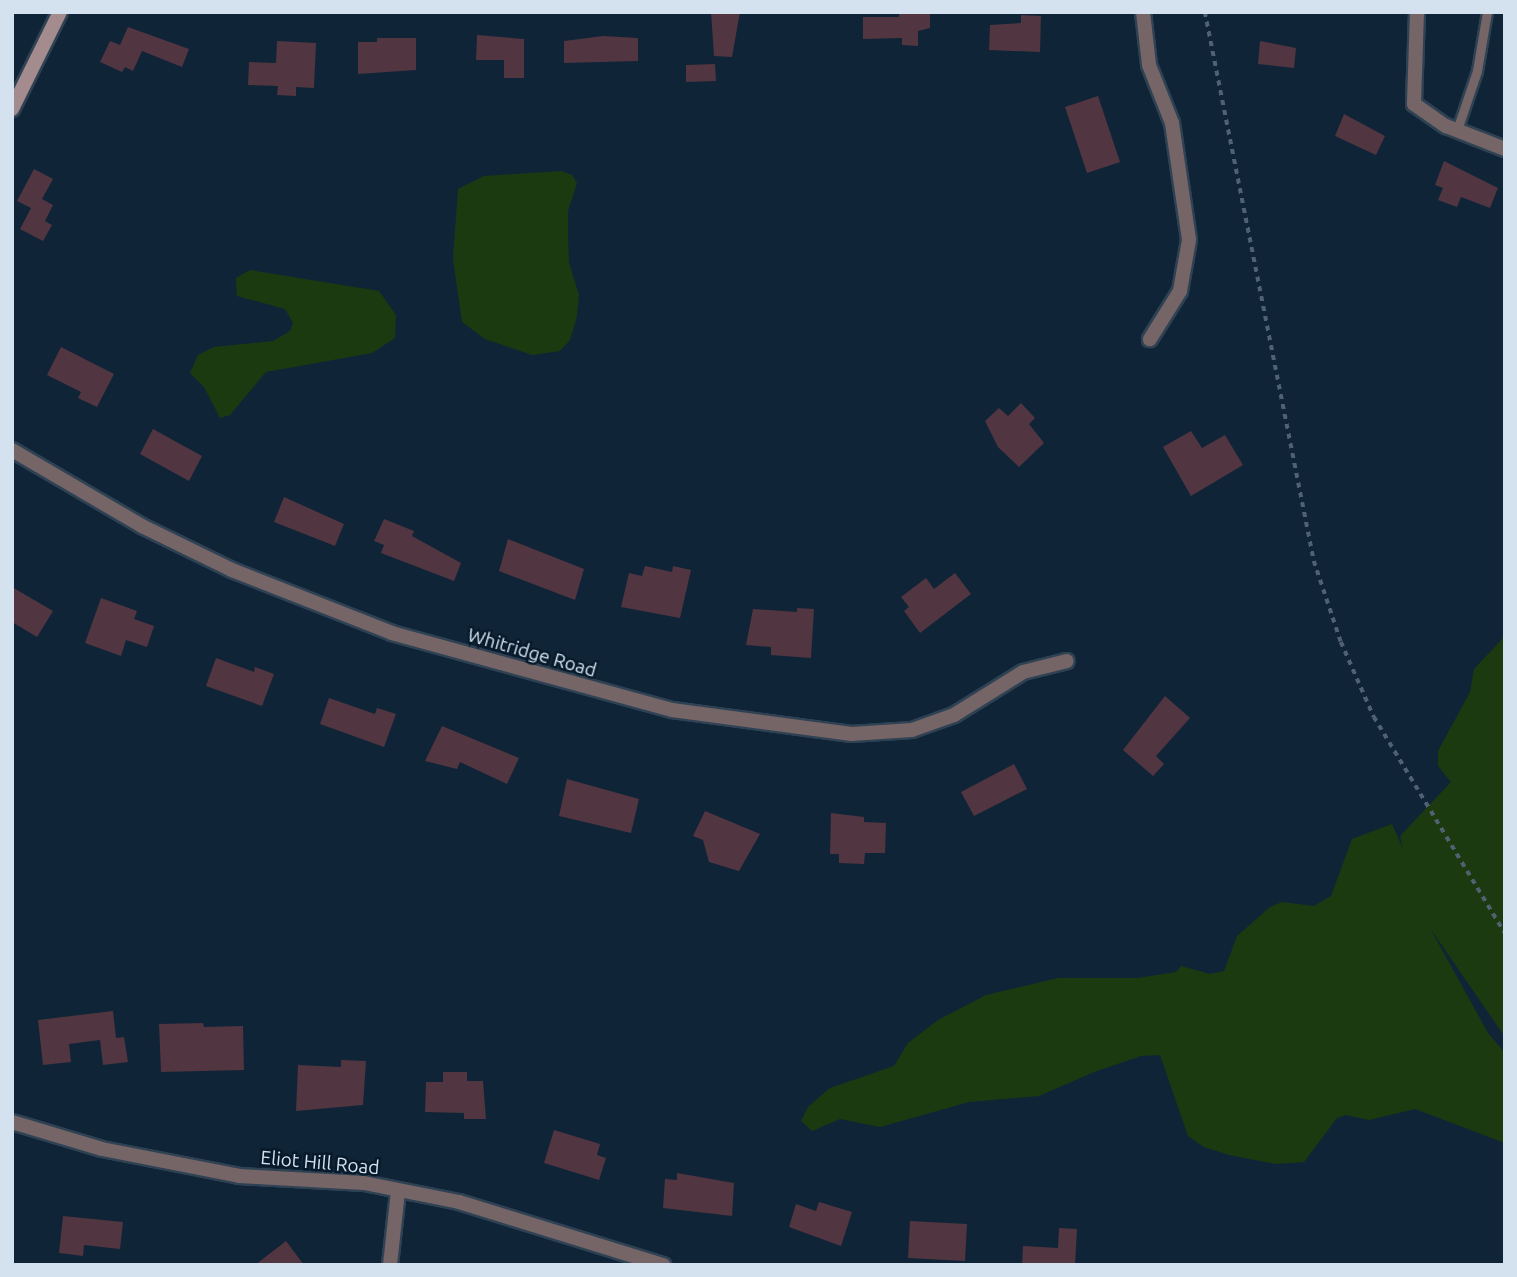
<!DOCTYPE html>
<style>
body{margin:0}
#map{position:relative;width:1517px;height:1277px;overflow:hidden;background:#102437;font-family:Ubuntu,sans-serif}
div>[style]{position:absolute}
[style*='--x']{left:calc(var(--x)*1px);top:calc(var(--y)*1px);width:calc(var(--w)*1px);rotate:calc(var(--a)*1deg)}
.green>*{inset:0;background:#1c3a0f}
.building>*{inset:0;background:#513540}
.path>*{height:3.5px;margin-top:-1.75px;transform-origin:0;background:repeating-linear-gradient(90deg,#4f6172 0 5px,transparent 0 10px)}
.roads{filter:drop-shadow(2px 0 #2f4254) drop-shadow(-2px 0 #2f4254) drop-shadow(0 2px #2f4254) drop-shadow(0 -2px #2f4254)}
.lane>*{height:9px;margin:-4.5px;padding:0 4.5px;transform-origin:4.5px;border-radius:4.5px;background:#756566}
.street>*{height:14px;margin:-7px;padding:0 7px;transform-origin:7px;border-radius:7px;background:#756566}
.secondary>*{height:14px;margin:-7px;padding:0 7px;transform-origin:7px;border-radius:7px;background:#a48b8d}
span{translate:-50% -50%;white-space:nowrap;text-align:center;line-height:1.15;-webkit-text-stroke:5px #071a2c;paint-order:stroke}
.street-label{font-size:19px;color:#d4e1ee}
.frame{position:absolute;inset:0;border:14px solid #d4e1ee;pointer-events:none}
</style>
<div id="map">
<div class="green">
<div style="clip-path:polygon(561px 171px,572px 175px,577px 183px,568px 211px,568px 236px,569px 263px,579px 295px,577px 316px,570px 340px,560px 351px,532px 355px,485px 339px,462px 322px,453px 259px,458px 189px,484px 176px)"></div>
<div style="clip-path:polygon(250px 270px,379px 291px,396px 315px,395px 338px,372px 353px,266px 372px,230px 415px,220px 418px,204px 387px,190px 373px,198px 355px,214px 347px,273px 341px,290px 331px,293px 323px,285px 309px,237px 296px,236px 278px)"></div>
<div style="clip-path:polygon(1505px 636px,1505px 1037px,1430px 928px,1488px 1033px,1505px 1053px,1505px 1143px,1415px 1109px,1369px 1120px,1346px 1115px,1337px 1118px,1304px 1162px,1276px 1164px,1229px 1155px,1204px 1147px,1188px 1136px,1160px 1055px,1141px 1056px,1094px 1072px,1039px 1096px,969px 1102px,880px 1127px,840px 1119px,812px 1131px,801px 1121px,808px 1107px,830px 1088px,894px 1066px,908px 1043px,938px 1020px,986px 995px,1058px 978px,1138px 978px,1176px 972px,1181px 966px,1210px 974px,1224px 971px,1237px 936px,1270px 907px,1282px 902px,1314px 906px,1331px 896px,1352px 839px,1392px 824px,1403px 849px,1400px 836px,1451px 782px,1438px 766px,1438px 751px,1470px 692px,1474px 669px)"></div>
</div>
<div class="building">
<div style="clip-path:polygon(711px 12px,740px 12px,732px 57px,714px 56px)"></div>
<div style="clip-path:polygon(899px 12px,930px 12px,930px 28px,918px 31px,918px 46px,902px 45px,902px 38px,863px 39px,863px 17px,899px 17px)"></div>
<div style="clip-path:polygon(1021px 15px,1041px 16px,1040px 52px,989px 50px,990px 25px,1021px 23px)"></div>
<div style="clip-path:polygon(128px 27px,189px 49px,182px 67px,142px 51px,133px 71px,125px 67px,122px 72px,100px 62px,110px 41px,120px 45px)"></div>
<div style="clip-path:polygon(477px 35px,524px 39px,524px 78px,504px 78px,504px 60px,476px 60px)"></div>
<div style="clip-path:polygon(603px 36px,638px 38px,638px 61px,564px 63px,564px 41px)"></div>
<div style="clip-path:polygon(377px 38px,416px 38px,416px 70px,358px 74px,358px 42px,377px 42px)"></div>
<div style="clip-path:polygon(277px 41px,316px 43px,314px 88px,296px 87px,296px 96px,277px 95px,278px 86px,248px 85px,249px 62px,276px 63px)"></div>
<div style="clip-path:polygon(1260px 41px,1296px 48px,1294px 68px,1258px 64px)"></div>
<div style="clip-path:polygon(715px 64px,716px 81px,686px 82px,686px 65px)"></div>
<div style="clip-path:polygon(1098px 96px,1120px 162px,1087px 173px,1065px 107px)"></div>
<div style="clip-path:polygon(1344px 114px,1385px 136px,1376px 155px,1335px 136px)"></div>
<div style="clip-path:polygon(1444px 161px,1498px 188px,1490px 208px,1461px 197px,1457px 207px,1438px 200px,1443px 188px,1435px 185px)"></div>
<div style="clip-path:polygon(34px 169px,53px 179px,42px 199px,53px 205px,45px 221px,52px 225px,43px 241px,20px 229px,31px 208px,17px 201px)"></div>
<div style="clip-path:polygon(61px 347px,114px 374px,97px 407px,78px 398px,81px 392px,47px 375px)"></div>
<div style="clip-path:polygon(1021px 403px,1035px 418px,1029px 424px,1044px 443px,1019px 467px,998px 447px,985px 421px,999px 408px,1008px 416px)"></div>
<div style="clip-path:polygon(153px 429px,202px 456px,189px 481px,140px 454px)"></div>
<div style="clip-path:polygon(1191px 431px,1202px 448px,1225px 435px,1243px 465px,1191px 496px,1163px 447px)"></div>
<div style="clip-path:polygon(284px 497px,344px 524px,335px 546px,274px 522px)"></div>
<div style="clip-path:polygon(384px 519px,414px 531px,412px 536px,461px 563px,454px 581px,381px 553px,384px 545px,374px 541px)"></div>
<div style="clip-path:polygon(508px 539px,584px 569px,575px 600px,499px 571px)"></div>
<div style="clip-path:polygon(645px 566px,672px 572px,673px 566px,691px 570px,680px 618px,621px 607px,629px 573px,642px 576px)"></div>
<div style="clip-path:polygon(955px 573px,971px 594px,920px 633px,904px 611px,909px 607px,901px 597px,926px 578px,934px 589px)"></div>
<div style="clip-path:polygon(12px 587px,53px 611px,37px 637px,12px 622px)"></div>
<div style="clip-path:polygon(101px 598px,137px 611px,134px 619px,154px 626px,147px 647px,126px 640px,121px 656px,85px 643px)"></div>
<div style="clip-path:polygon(797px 608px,814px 609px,811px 658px,771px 655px,771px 647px,746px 645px,753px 609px,797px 612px)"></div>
<div style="clip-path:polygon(216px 658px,254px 672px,255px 667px,274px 674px,262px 706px,206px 686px)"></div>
<div style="clip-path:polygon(1165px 696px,1190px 718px,1156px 756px,1164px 764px,1153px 776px,1123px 750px)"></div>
<div style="clip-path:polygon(329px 698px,375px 714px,377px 708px,396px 714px,384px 747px,320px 724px)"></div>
<div style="clip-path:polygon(442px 726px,519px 758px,507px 784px,460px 762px,457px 769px,425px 761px)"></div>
<div style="clip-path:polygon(1014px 764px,1027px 789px,974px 816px,961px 792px)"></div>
<div style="clip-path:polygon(567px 779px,639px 799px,631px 833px,559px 816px)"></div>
<div style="clip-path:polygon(705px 811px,760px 834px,739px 871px,709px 862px,703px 840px,693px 836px)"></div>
<div style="clip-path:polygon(831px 813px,864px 817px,864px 822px,886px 823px,885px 853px,865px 853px,864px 864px,839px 863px,839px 854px,830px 854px)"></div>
<div style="clip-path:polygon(113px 1011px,116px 1038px,124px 1037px,128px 1062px,103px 1065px,100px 1040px,69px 1044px,71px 1062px,43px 1065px,38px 1020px)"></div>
<div style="clip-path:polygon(203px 1023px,204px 1027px,243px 1026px,244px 1070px,161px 1072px,159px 1024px)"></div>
<div style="clip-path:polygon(341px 1060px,366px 1061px,363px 1105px,296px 1111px,298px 1065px,341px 1067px)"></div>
<div style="clip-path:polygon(443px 1072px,467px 1072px,467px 1081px,483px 1081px,486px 1119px,464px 1119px,464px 1113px,425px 1112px,426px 1082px,443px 1082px)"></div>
<div style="clip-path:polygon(554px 1130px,600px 1144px,597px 1155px,606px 1158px,599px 1180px,544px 1163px)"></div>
<div style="clip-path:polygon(677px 1173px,734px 1183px,732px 1216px,663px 1208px,665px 1179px,677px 1180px)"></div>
<div style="clip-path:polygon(819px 1202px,852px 1212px,841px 1246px,789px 1227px,796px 1204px,816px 1211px)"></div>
<div style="clip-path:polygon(63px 1216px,123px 1222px,120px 1249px,84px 1245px,83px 1256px,59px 1253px)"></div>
<div style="clip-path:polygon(910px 1221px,967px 1224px,965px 1261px,908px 1258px)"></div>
<div style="clip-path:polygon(1059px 1228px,1077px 1229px,1075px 1265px,1022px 1265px,1023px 1246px,1058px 1248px)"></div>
<div style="clip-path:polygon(286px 1241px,304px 1265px,255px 1265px)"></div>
</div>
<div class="path">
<div style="--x:1205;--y:12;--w:560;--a:78.77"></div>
<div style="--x:1314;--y:561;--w:85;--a:71.6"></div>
<div style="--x:1341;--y:642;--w:82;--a:66.3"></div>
<div style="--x:1374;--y:717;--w:253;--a:58.8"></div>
</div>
<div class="roads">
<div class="lane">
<div style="--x:1457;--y:130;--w:62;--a:-71.3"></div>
<div style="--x:1477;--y:71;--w:60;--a:-80.4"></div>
</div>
<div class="street">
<div style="--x:1143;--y:12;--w:53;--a:83.5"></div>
<div style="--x:1149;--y:65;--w:62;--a:68.4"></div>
<div style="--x:1172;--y:123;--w:118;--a:81.7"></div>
<div style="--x:1189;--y:240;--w:52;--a:100"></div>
<div style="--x:1180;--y:291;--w:57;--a:122"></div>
<div style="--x:1417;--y:12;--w:92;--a:91.9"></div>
<div style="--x:1414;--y:104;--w:39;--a:35"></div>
<div style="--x:1446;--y:126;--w:63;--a:21.3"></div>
<div style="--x:12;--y:450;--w:151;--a:30.3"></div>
<div style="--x:142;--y:526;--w:100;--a:26.1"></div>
<div style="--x:232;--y:570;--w:172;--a:21.5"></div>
<div style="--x:392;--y:633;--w:290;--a:15.4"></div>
<div style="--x:672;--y:710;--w:181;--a:7.6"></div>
<div style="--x:851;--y:734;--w:61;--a:-3.8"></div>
<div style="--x:912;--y:730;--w:45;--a:-19.7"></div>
<div style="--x:954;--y:715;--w:81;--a:-31.9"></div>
<div style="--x:1023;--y:672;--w:45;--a:-14"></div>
<div style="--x:12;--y:1122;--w:94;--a:16.7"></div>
<div style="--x:102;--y:1149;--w:140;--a:11.1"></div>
<div style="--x:239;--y:1176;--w:125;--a:3.2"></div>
<div style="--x:364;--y:1183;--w:97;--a:11.3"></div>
<div style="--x:459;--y:1202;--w:214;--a:17.2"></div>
<div style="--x:390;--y:1265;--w:74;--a:-83.8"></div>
</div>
<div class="secondary">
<div style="--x:12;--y:109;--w:108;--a:-63.7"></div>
</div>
</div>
<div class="street-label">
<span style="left:532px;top:653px;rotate:16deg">Whitridge Road</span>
<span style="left:320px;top:1163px;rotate:5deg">Eliot Hill Road</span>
</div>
<div class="frame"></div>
</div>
